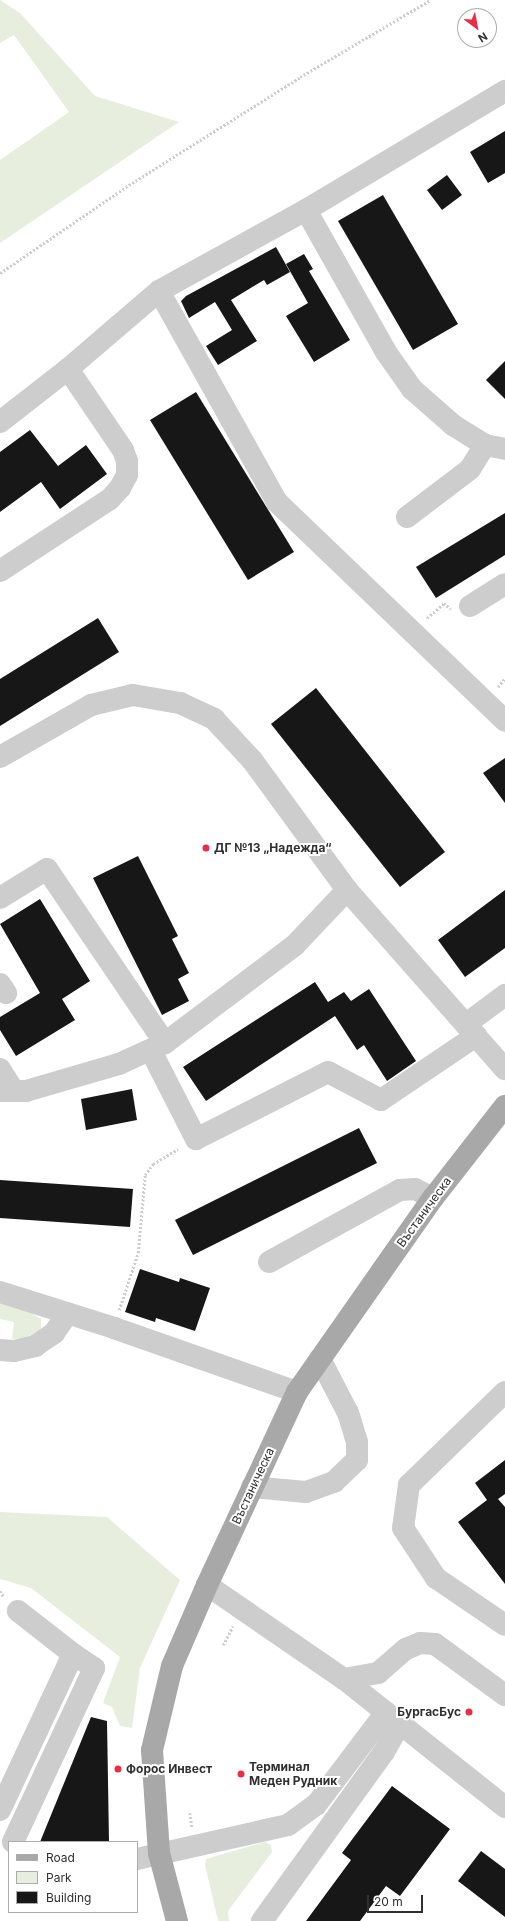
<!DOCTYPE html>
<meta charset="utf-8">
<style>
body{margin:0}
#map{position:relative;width:505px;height:1921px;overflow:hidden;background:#fff;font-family:Inter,sans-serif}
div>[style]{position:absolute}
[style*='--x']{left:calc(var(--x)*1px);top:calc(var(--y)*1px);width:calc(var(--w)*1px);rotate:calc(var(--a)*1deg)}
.green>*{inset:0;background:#e7eedd}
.building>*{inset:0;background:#171717}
.path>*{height:2.5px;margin-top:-1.25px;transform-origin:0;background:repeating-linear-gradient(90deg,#cdcdcd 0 2px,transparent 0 4px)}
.minor>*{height:22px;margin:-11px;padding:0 11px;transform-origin:11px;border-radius:11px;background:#cdcdcd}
.major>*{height:22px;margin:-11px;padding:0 11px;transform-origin:11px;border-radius:11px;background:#a8a8a8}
.dots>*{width:11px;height:11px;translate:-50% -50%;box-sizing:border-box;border:2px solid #fff;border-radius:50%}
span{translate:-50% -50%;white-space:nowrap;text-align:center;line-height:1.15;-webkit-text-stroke:4px #fff;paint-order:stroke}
.poi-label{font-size:12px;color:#303030;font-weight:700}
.left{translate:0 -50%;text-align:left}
.right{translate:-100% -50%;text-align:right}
.street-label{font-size:12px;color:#303030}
.legend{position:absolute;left:8px;top:1841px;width:130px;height:72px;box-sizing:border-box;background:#fff;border:1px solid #acacac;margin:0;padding:5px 7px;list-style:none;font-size:12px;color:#303030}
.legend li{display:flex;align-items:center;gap:8px;height:20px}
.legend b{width:20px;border:1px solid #acacac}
.north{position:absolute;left:457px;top:8px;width:40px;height:40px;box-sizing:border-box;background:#fff;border:1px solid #acacac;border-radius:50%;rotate:148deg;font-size:11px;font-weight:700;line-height:16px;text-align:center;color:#303030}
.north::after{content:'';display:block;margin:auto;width:14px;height:18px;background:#ed2b45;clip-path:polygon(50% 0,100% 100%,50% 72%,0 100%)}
.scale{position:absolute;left:367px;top:1895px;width:56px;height:18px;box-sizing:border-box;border:2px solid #303030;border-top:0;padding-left:5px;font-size:12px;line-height:14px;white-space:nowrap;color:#303030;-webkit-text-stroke:3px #fff;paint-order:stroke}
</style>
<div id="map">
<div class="green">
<div style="clip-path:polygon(0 0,20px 13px,95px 96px,179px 122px,0 243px,0 160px,69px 112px,14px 35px,0 43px)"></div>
<div style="clip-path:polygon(0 1303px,26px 1310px,41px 1319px,41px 1330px,25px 1338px,12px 1339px,14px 1322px,0 1319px)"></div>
<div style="clip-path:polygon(0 1512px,107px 1517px,180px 1580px,140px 1668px,132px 1728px,120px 1726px,112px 1707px,103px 1703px,120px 1657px,31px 1588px,0 1579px)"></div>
<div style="clip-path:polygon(265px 1842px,271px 1845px,272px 1852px,228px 1911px,229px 1921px,218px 1921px,205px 1865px,206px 1859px)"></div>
</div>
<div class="building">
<div style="clip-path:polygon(505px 131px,505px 173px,488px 183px,470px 152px)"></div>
<div style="clip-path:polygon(447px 175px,462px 195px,442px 210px,427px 190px)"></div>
<div style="clip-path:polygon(383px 195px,458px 324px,413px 350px,338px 221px)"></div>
<div style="clip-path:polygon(276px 247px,290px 272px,267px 285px,264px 280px,231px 300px,257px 341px,218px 365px,206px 346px,232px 330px,215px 302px,189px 318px,181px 301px,186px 296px)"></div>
<div style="clip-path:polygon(304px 254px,313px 269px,309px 271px,350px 340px,314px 362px,286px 316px,308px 303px,286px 264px)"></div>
<div style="clip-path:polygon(505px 361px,505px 399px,486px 380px)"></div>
<div style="clip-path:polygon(196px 392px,294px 552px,248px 580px,150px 420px)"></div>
<div style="clip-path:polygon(30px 430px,58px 466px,86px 445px,107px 474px,60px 509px,41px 482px,0 512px,0 452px)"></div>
<div style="clip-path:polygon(505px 513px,505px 555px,436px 598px,416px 567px)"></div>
<div style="clip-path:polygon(98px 618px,119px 652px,0 726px,0 679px)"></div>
<div style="clip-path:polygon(316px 688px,445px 852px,400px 887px,271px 724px)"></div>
<div style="clip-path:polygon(505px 758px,505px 803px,483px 773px)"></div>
<div style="clip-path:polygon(138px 856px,178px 936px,172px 939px,189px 973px,178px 979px,189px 1001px,162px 1015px,93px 878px)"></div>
<div style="clip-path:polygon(505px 890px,505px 948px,465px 977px,438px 940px)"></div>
<div style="clip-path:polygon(40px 899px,90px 981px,62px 999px,75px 1020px,16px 1056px,0 1030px,0 1017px,40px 993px,0 924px)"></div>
<div style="clip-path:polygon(315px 982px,328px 1002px,344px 992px,351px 1001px,369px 989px,416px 1061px,387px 1081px,364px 1045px,357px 1050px,335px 1016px,206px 1101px,183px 1067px)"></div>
<div style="clip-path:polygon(132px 1089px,137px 1120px,86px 1130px,81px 1099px)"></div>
<div style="clip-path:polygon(359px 1128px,377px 1163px,193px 1255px,175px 1220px)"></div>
<div style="clip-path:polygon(0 1180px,133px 1189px,130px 1227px,0 1218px)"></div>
<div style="clip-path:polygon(140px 1269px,179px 1282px,180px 1278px,210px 1288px,195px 1331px,156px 1318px,155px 1322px,125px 1312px)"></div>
<div style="clip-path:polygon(505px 1460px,505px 1494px,498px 1499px,505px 1507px,505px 1584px,458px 1522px,487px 1500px,475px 1483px)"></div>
<div style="clip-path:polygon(91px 1717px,107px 1721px,109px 1842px,40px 1842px)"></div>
<div style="clip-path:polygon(392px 1786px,450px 1829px,400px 1896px,386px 1886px,360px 1921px,306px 1921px,351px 1860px,342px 1853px)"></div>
<div style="clip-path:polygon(481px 1851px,505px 1869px,505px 1917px,458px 1881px)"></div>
</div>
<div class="path">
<div style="--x:0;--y:273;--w:160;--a:-34.3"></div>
<div style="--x:132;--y:183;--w:199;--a:-32.2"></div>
<div style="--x:300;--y:77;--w:151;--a:-30.6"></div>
<div style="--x:427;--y:618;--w:23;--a:-41"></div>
<div style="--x:444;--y:603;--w:9;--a:41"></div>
<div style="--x:498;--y:687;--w:11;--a:-52"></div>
<div style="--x:119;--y:1310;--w:60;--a:-71.6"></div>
<div style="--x:138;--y:1253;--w:78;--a:-84.9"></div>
<div style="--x:145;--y:1175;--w:14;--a:-54"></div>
<div style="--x:153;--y:1164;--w:29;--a:-31"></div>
<div style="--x:0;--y:1591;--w:7;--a:56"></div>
<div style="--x:223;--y:1645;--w:21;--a:-62"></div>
<div style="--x:190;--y:1813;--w:14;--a:82"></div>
</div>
<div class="minor">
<div style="--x:306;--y:210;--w:163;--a:60.6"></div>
<div style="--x:386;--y:352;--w:45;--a:54.9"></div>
<div style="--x:412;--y:389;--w:55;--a:41.3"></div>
<div style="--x:453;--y:425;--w:38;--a:32"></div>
<div style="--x:485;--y:445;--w:20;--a:11"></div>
<div style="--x:159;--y:291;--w:242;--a:60.8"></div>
<div style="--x:277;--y:502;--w:316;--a:43.8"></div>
<div style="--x:0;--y:422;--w:86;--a:-37.9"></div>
<div style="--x:68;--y:369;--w:120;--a:-40.6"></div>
<div style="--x:159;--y:291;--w:168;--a:-28.9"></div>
<div style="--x:306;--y:210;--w:232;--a:-30.9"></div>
<div style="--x:407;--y:517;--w:79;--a:-37.3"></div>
<div style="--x:470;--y:469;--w:28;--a:-58"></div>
<div style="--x:0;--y:571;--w:131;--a:-33.2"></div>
<div style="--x:110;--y:499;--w:15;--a:-48"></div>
<div style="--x:120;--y:488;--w:15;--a:-62"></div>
<div style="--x:127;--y:475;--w:14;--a:-90"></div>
<div style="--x:127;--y:461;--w:12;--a:-110"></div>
<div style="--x:123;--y:450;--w:98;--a:-124.2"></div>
<div style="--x:470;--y:606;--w:41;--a:-32.2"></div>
<div style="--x:0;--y:757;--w:105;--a:-29.7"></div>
<div style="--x:91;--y:705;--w:43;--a:-13.4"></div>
<div style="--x:133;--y:695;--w:48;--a:9.7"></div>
<div style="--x:180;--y:703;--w:38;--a:25"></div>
<div style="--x:214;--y:719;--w:56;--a:47.2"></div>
<div style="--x:252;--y:760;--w:161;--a:53.8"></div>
<div style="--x:347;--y:890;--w:239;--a:48.6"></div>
<div style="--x:0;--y:898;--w:55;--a:-31.7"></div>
<div style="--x:47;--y:869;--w:210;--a:55.9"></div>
<div style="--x:0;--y:984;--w:11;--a:56"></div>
<div style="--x:466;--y:1024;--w:49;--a:-36.6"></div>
<div style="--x:151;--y:1051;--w:99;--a:62.9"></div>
<div style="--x:196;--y:1139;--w:148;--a:-26.9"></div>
<div style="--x:328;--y:1072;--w:60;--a:27.8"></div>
<div style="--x:381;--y:1100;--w:115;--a:-34"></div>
<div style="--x:0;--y:1069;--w:26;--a:58"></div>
<div style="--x:0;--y:1091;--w:26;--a:0"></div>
<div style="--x:26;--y:1091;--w:97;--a:-16.2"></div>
<div style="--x:119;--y:1064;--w:51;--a:-24.5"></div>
<div style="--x:165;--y:1043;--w:163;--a:-37"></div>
<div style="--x:295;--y:945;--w:76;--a:-46.6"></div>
<div style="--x:269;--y:1262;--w:149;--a:-28.8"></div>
<div style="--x:400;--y:1190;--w:15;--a:-4"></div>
<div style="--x:415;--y:1189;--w:20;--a:27"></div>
<div style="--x:0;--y:1292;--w:120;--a:17.5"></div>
<div style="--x:114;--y:1328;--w:194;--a:19.3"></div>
<div style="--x:0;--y:1350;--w:14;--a:4"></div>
<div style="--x:14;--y:1351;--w:22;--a:-13"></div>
<div style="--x:35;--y:1346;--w:23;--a:-34"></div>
<div style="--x:54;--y:1333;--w:24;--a:-55"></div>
<div style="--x:505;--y:1392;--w:134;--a:135.9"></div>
<div style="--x:409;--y:1485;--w:43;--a:97.9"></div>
<div style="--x:403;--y:1528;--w:60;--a:56.6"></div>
<div style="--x:436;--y:1578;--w:83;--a:34.3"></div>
<div style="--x:252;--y:1487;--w:54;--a:5.3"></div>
<div style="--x:306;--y:1492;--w:30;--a:-20"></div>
<div style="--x:334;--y:1482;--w:32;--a:-44"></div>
<div style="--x:357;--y:1460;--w:18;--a:-90"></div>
<div style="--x:357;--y:1442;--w:30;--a:-107"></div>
<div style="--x:348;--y:1413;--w:61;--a:-117.4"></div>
<div style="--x:207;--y:1585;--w:166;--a:34.5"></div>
<div style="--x:344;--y:1679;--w:206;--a:38.5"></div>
<div style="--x:344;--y:1679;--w:35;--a:-10"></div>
<div style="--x:378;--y:1673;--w:37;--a:-41"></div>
<div style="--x:406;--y:1649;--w:15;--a:-23"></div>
<div style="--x:420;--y:1643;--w:15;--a:4"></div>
<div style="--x:435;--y:1644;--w:87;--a:36.1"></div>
<div style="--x:0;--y:1810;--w:172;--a:-64.9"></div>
<div style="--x:73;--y:1654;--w:70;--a:-142"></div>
<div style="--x:13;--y:1842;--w:192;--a:-65"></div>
<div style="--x:94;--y:1668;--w:25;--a:-146"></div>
<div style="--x:137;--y:1859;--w:155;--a:-12.7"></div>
<div style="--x:288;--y:1825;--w:34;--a:-36"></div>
<div style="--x:316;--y:1805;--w:116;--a:-53"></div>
<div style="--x:262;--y:1921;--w:208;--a:-54.2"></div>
<div style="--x:384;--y:1752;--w:33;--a:-61"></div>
</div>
<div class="major">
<div style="--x:177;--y:1921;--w:70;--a:-104.8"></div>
<div style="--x:159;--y:1853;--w:103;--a:-93.9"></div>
<div style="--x:152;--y:1750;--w:86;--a:-76.6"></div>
<div style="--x:172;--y:1666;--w:88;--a:-66.6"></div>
<div style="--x:207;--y:1585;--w:213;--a:-65"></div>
<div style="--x:297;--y:1392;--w:237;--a:-55"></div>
<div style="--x:433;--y:1198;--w:117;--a:-52"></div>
</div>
<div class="dots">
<div style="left:206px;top:848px;background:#ed2b45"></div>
<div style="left:469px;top:1712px;background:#ed2b45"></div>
<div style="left:118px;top:1769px;background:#ed2b45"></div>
<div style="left:241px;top:1774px;background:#ed2b45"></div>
</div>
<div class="poi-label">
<span class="left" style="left:214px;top:848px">ДГ №13 „Надежда“</span>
<span class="right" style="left:461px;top:1712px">БургасБус</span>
<span class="left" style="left:249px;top:1774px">Терминал<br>Меден Рудник</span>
<span class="left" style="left:126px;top:1769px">Форос Инвест</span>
</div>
<div class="street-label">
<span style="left:424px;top:1212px;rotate:-54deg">Въстаническа</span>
<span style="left:253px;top:1486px;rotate:-65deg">Въстаническа</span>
</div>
<ul class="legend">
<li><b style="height:5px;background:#a8a8a8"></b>Road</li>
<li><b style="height:11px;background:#e7eedd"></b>Park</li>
<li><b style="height:11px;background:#171717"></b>Building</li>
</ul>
<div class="north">N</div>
<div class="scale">20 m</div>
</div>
